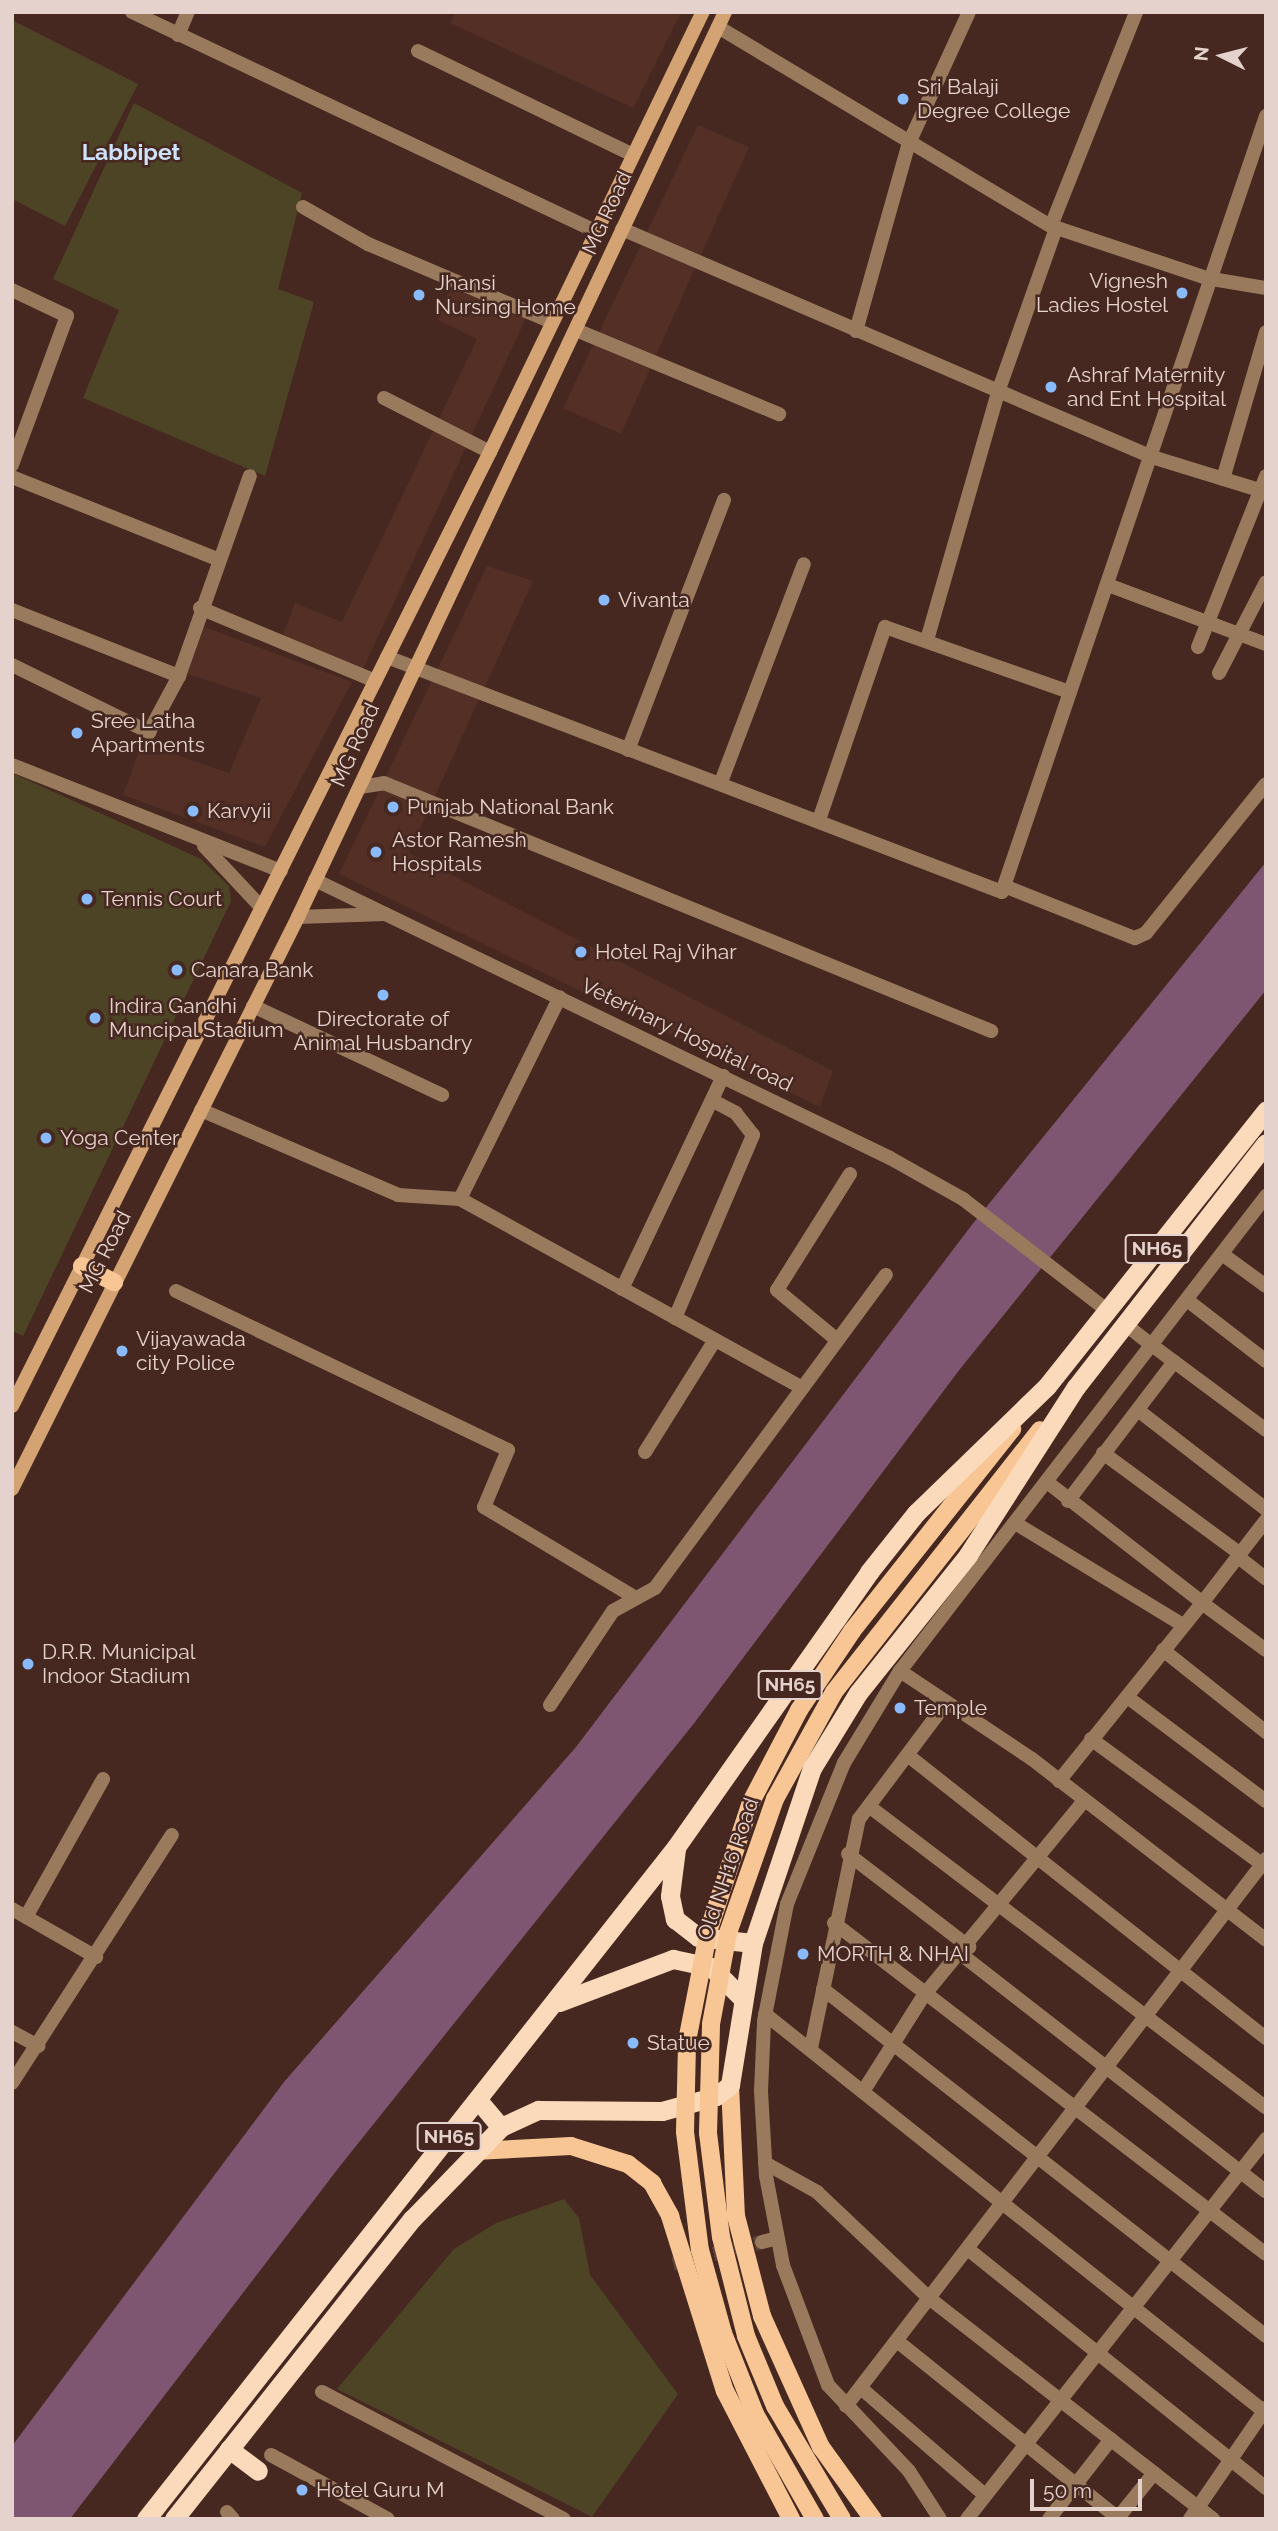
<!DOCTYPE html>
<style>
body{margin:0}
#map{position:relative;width:1278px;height:2531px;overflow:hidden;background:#462820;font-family:Raleway,sans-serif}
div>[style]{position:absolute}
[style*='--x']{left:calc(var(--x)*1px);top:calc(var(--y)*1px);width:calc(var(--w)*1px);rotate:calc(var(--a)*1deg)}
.built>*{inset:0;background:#542f25}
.green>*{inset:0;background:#4d4426}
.water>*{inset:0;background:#7f5671}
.tertiary-tunnel>*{height:14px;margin-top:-7px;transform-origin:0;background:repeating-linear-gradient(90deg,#5e423a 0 14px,transparent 0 21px)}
.minor>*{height:14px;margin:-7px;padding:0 7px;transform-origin:7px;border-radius:7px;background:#997a5d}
.tertiary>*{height:14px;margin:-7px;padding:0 7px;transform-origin:7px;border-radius:7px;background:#997a5d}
.secondary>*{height:14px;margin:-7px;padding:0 7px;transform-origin:7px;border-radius:7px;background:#d4a373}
.primary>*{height:18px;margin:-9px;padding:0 9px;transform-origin:9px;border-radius:9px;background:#f8c695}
.trunk>*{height:19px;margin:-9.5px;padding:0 9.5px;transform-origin:9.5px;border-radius:9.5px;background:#fadaba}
.primary-bridge>*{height:18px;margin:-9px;padding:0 9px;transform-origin:9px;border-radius:9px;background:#f8c695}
.dots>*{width:19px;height:19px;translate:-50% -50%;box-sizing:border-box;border:4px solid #462820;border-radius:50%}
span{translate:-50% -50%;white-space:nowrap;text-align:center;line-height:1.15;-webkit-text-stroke:5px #462820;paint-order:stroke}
.shield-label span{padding:2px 5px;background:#462820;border:2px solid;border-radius:5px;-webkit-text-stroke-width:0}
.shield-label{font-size:19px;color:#e6d2cc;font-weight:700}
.poi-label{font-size:21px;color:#e6d2cc}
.left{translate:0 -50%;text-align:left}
.right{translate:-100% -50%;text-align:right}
.street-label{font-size:21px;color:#e6d2cc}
.neighbourhood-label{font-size:23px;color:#cee1fa;font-weight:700}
.frame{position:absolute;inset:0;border:14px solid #e6d2cc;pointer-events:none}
.north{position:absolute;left:1187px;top:21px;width:70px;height:70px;-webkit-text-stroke:5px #462820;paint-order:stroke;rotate:276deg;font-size:19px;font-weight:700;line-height:28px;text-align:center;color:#e6d2cc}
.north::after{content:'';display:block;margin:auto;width:24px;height:32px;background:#e6d2cc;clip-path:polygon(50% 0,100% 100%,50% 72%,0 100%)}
.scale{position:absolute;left:1030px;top:2479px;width:112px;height:32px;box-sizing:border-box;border:4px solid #e6d2cc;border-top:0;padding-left:9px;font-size:21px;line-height:24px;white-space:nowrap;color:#e6d2cc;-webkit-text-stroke:5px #462820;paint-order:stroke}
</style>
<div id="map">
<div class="built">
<div style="clip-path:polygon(456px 12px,681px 12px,633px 108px,450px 23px)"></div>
<div style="clip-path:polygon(698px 125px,749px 147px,621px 434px,563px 408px)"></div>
<div style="clip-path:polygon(450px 287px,526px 318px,362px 671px,282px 637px,295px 603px,342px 622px,477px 339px,438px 320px)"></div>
<div style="clip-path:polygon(487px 566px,533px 581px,409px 853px,833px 1071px,820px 1107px,339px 874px)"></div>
<div style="clip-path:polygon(202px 626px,352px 682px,265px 847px,123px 795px,142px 743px,229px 773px,261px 698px,185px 673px)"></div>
</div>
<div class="green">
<div style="clip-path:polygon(12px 20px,138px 84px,65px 226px,12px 199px)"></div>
<div style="clip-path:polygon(134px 103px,302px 193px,278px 289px,314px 302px,265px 476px,83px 398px,119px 310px,53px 279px)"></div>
<div style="clip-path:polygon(12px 773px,201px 859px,229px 886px,231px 901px,23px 1336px,12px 1331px)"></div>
<div style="clip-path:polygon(564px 2199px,579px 2218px,590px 2275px,678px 2394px,592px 2517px,337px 2389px,454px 2249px,496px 2223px)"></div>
</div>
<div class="water">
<div style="clip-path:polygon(1266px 862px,1266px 990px,960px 1369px,695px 1722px,340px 2166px,70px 2519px,12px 2519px,12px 2446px,284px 2082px,576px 1747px,971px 1226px)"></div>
</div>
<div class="tertiary-tunnel">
<div style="--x:673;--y:2264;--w:92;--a:-13.9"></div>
</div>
<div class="minor">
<div style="--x:132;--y:12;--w:512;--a:25.31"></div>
<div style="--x:178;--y:35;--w:25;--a:-67"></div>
<div style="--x:418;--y:51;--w:237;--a:25.8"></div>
<div style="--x:303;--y:207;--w:75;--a:29.6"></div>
<div style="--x:368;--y:244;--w:200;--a:23"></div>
<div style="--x:1051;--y:226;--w:230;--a:-68.3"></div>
<div style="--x:622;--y:229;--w:577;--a:23.28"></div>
<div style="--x:1152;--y:457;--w:119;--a:17.1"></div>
<div style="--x:12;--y:290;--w:61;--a:25.3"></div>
<div style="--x:67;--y:316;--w:159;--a:110.3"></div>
<div style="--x:576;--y:330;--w:220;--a:22.5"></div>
<div style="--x:856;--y:331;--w:195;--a:-74.3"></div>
<div style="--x:909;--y:143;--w:144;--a:-65.4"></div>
<div style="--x:384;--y:398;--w:119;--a:27"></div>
<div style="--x:12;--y:477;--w:223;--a:21.8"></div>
<div style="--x:1223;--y:479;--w:153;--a:-73.7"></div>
<div style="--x:1108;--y:585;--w:169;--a:20.5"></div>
<div style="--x:200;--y:608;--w:190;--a:22.6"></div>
<div style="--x:12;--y:610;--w:180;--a:21.6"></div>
<div style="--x:927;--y:640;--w:258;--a:-74"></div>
<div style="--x:998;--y:392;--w:174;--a:-70.5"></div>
<div style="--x:1198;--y:647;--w:184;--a:-68.3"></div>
<div style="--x:387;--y:657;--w:658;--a:20.91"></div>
<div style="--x:1002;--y:892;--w:820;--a:-71.21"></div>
<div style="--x:12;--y:665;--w:153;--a:26.1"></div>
<div style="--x:149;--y:732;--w:64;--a:-61.8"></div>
<div style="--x:179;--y:676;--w:212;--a:-70.5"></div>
<div style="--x:1219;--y:673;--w:102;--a:-62.7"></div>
<div style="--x:628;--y:750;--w:268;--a:-69"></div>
<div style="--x:721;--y:782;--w:233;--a:-69.2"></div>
<div style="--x:360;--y:787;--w:24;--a:-9"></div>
<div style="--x:384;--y:783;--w:656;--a:22.22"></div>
<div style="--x:820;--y:817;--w:201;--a:-71.1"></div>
<div style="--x:885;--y:627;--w:196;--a:19.4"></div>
<div style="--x:1004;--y:886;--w:141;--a:21.7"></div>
<div style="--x:1135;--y:938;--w:12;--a:-24"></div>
<div style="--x:1146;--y:933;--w:191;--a:-51.2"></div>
<div style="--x:253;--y:1006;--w:209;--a:25.2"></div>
<div style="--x:201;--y:1110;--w:215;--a:23.3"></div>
<div style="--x:398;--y:1195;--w:62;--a:3.7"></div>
<div style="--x:460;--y:1199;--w:391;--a:28.9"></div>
<div style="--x:460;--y:1199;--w:225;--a:-63.7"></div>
<div style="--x:1222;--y:1254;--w:54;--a:36"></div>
<div style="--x:622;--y:1289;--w:236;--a:-64.6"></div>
<div style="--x:176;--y:1291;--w:368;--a:25.6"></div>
<div style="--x:508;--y:1450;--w:62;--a:112.8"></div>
<div style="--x:484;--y:1507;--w:177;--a:30.9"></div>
<div style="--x:1187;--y:1300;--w:100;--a:37.7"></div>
<div style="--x:675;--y:1318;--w:199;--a:-66.9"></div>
<div style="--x:753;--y:1135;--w:28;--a:-128"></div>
<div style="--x:736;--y:1113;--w:27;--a:-152"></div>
<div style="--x:837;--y:1340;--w:78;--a:-140.2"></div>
<div style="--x:777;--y:1290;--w:137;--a:-57.8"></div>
<div style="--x:1153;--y:1346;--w:141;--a:36.6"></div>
<div style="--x:1139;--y:1411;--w:160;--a:37.7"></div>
<div style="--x:645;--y:1452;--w:132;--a:-58"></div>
<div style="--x:1103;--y:1453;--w:169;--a:36.3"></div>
<div style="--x:1047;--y:1482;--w:192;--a:37.8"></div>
<div style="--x:1068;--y:1501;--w:175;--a:-52.7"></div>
<div style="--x:1266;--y:1520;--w:105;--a:127.6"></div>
<div style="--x:1202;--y:1603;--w:79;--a:36.3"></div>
<div style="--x:1015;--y:1523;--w:194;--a:31.3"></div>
<div style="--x:1237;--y:1556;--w:37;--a:38"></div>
<div style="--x:1163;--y:1650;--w:132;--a:38.5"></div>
<div style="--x:900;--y:1671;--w:159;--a:33.7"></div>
<div style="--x:1032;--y:1759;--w:296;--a:37.7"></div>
<div style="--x:1130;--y:1699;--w:170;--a:36.9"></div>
<div style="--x:550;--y:1705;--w:113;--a:-56.2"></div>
<div style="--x:613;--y:1611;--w:48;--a:-28.7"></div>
<div style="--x:655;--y:1588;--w:389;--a:-53.6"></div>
<div style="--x:1091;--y:1739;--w:217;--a:36.2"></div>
<div style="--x:910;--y:1757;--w:454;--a:38.3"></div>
<div style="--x:1059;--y:1781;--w:228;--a:-51.2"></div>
<div style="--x:870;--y:1807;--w:497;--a:37.2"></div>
<div style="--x:848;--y:1854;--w:153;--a:37.5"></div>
<div style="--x:12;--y:1909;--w:97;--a:29.7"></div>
<div style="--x:26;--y:1917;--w:158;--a:-60.8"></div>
<div style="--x:834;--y:1923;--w:544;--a:37.46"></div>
<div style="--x:962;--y:1955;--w:385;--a:37.9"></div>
<div style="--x:823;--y:1989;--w:563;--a:38.07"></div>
<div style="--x:765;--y:2014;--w:640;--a:38.53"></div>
<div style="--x:12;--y:2032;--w:30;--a:28"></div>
<div style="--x:811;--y:2048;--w:234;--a:-78.2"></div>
<div style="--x:859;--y:1819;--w:146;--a:-53.1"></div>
<div style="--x:12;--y:2083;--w:295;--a:-57.2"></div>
<div style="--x:864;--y:2090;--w:112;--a:-57.7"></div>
<div style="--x:924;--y:1995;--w:251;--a:-50.5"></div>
<div style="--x:765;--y:2163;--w:60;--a:29.1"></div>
<div style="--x:817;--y:2192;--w:154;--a:43.4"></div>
<div style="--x:929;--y:2298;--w:360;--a:37.9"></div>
<div style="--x:762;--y:2242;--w:16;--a:-14"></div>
<div style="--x:969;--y:2250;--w:381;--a:38.7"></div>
<div style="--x:897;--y:2341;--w:285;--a:38.7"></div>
<div style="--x:862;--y:2389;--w:162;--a:40.8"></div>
<div style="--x:322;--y:2392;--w:273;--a:27.7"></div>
<div style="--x:846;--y:2406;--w:690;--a:-52.48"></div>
<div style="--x:271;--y:2455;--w:133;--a:28.7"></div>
<div style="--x:227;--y:2512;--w:9;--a:49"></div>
<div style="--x:967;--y:2519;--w:484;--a:-51.8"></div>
<div style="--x:1049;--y:2519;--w:101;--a:-52.2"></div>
<div style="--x:1117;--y:2519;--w:59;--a:-51.2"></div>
<div style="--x:1190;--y:2519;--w:135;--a:-55.6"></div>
</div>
<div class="tertiary">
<div style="--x:718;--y:27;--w:388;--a:30.9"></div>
<div style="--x:1051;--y:226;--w:163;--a:18.5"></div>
<div style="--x:1206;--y:278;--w:61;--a:9.5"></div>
<div style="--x:12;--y:765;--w:289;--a:21.5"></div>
<div style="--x:204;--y:846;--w:83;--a:46.9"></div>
<div style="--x:315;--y:880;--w:639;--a:25.8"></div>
<div style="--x:890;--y:1158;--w:84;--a:29.3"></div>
<div style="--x:963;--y:1199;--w:183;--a:37.7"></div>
<div style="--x:298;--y:917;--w:87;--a:-2"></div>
<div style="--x:1126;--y:1325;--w:34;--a:38"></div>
<div style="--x:940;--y:2519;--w:57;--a:-122.9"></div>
<div style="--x:909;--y:2471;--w:118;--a:-133.3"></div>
<div style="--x:828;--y:2385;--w:128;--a:-110.6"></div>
<div style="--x:783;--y:2265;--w:91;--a:-100.8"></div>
<div style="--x:766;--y:2176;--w:85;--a:-93.4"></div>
<div style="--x:761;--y:2091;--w:70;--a:-87.5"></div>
<div style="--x:764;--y:2021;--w:119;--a:-78.9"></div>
<div style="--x:787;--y:1904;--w:152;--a:-68"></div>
<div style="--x:844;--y:1763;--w:108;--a:-58.7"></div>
<div style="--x:900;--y:1671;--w:600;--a:-52.38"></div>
</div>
<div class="secondary">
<div style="--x:12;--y:1406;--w:1067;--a:-63.39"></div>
<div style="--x:490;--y:452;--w:489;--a:-64.2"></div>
<div style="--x:12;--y:1489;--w:640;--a:-63.43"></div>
<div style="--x:298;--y:917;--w:1001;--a:-64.74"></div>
</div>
<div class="primary">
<div style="--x:82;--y:1266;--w:36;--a:27"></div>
<div style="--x:709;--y:1929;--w:134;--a:-71.7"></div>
<div style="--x:751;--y:1802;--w:104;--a:-62.4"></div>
<div style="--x:799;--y:1710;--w:95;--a:-56.1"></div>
<div style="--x:852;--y:1631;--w:258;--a:-51.6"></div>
<div style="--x:728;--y:1933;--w:142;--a:-70.7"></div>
<div style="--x:775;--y:1799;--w:122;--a:-61.1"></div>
<div style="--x:834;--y:1692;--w:333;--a:-51.8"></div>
<div style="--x:730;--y:2085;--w:131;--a:87.4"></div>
<div style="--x:736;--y:2216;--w:103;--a:75.4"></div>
<div style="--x:762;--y:2316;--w:144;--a:65.8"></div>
<div style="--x:821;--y:2447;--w:89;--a:54.2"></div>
<div style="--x:685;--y:2132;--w:119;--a:82.8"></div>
<div style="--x:700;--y:2250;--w:86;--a:74.5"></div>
<div style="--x:723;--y:2333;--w:87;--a:68.4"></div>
<div style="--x:755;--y:2414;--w:121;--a:60.3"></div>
<div style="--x:708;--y:2133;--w:105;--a:82.9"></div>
<div style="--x:721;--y:2237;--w:102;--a:75.8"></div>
<div style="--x:746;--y:2336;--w:76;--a:67.5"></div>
<div style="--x:775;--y:2406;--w:131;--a:59.3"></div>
<div style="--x:475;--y:2151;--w:96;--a:-3"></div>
<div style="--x:571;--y:2146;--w:60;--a:17.5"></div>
<div style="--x:628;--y:2164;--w:31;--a:38"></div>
<div style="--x:652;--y:2183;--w:38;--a:61"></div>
<div style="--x:670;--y:2216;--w:183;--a:72.6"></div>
<div style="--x:725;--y:2391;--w:144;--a:62.7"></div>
</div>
<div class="trunk">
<div style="--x:676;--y:1849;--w:47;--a:97.3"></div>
<div style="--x:670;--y:1896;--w:24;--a:78"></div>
<div style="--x:675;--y:1919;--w:29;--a:38"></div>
<div style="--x:698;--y:1937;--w:55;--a:6.2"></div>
<div style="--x:559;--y:2002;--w:122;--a:-20.7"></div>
<div style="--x:673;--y:1959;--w:39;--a:12"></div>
<div style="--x:711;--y:1967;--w:45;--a:45"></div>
<div style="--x:478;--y:2100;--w:35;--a:50"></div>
<div style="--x:229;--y:2449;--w:36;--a:37"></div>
<div style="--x:146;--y:2519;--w:856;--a:-51.74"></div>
<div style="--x:676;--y:1847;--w:336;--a:-54.9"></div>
<div style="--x:869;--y:1572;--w:75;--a:-51.5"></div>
<div style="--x:916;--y:1513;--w:182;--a:-44.1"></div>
<div style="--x:1047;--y:1386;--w:352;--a:-51.5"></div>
<div style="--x:174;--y:2519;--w:383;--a:-51.6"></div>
<div style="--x:412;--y:2219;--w:128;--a:-45.9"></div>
<div style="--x:501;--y:2127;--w:41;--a:-24.7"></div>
<div style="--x:538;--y:2110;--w:124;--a:0.5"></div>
<div style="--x:662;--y:2111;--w:56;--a:-15.5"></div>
<div style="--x:716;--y:2096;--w:18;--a:-38"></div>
<div style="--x:730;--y:2085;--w:144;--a:-80.8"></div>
<div style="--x:753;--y:1943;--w:185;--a:-71.4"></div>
<div style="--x:812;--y:1768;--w:88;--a:-58.5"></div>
<div style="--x:858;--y:1693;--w:176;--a:-51.4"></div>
<div style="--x:968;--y:1555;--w:200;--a:-57.3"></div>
<div style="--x:1076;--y:1387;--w:309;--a:-52.1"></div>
</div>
<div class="primary-bridge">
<div style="--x:685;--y:2132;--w:91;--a:-88.7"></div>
<div style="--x:687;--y:2041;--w:114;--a:-78.9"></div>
<div style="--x:708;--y:2133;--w:109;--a:-88.4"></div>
<div style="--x:711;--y:2024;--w:93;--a:-79.4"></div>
</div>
<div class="dots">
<div style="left:903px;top:99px;background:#88bafc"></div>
<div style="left:1182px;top:293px;background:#88bafc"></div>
<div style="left:419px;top:295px;background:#88bafc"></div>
<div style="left:1051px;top:387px;background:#88bafc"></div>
<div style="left:604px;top:600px;background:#88bafc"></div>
<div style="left:77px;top:733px;background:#88bafc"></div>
<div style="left:393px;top:807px;background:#88bafc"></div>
<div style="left:193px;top:811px;background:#88bafc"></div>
<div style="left:376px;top:852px;background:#88bafc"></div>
<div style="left:87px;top:899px;background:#88bafc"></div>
<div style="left:581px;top:952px;background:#88bafc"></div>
<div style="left:177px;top:970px;background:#88bafc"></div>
<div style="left:383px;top:995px;background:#88bafc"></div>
<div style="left:95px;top:1018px;background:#88bafc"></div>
<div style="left:46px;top:1138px;background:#88bafc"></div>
<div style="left:122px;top:1351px;background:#88bafc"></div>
<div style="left:28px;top:1664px;background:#88bafc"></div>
<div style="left:900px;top:1708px;background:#88bafc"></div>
<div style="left:803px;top:1954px;background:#88bafc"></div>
<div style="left:633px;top:2043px;background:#88bafc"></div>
<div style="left:302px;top:2490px;background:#88bafc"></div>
</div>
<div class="shield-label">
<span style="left:1157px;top:1249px">NH65</span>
<span style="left:790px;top:1685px">NH65</span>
<span style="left:449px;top:2137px">NH65</span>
</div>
<div class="poi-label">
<span class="left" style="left:917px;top:99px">Sri Balaji<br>Degree College</span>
<span class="right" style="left:1168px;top:293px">Vignesh<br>Ladies Hostel</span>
<span class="left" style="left:435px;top:295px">Jhansi<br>Nursing Home</span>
<span class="left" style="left:1067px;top:387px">Ashraf Maternity<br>and Ent Hospital</span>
<span class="left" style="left:618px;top:600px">Vivanta</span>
<span class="left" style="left:91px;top:733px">Sree Latha<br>Apartments</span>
<span class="left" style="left:407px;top:807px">Punjab National Bank</span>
<span class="left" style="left:207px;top:811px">Karvyii</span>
<span class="left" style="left:392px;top:852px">Astor Ramesh<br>Hospitals</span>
<span class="left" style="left:101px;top:899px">Tennis Court</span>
<span class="left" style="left:595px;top:952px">Hotel Raj Vihar</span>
<span class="left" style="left:191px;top:970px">Canara Bank</span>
<span class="left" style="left:109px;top:1018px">Indira Gandhi<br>Muncipal Stadium</span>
<span style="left:383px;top:1031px">Directorate of<br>Animal Husbandry</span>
<span class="left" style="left:60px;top:1138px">Yoga Center</span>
<span class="left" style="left:136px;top:1351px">Vijayawada<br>city Police</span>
<span class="left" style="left:42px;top:1664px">D.R.R. Municipal<br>Indoor Stadium</span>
<span class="left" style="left:914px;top:1708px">Temple</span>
<span class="left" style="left:817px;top:1954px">MORTH &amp; NHAI</span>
<span class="left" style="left:647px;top:2043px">Statue</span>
<span class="left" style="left:316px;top:2490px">Hotel Guru M</span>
</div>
<div class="street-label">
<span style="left:607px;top:213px;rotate:-65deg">MG Road</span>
<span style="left:355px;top:745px;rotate:-66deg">MG Road</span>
<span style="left:687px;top:1035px;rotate:26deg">Veterinary Hospital road</span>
<span style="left:105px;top:1252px;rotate:-63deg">MG Road</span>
<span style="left:728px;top:1869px;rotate:-71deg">Old NH16 Road</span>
</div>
<div class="neighbourhood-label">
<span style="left:131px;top:152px">Labbipet</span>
</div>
<div class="frame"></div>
<div class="north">N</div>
<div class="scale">50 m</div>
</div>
